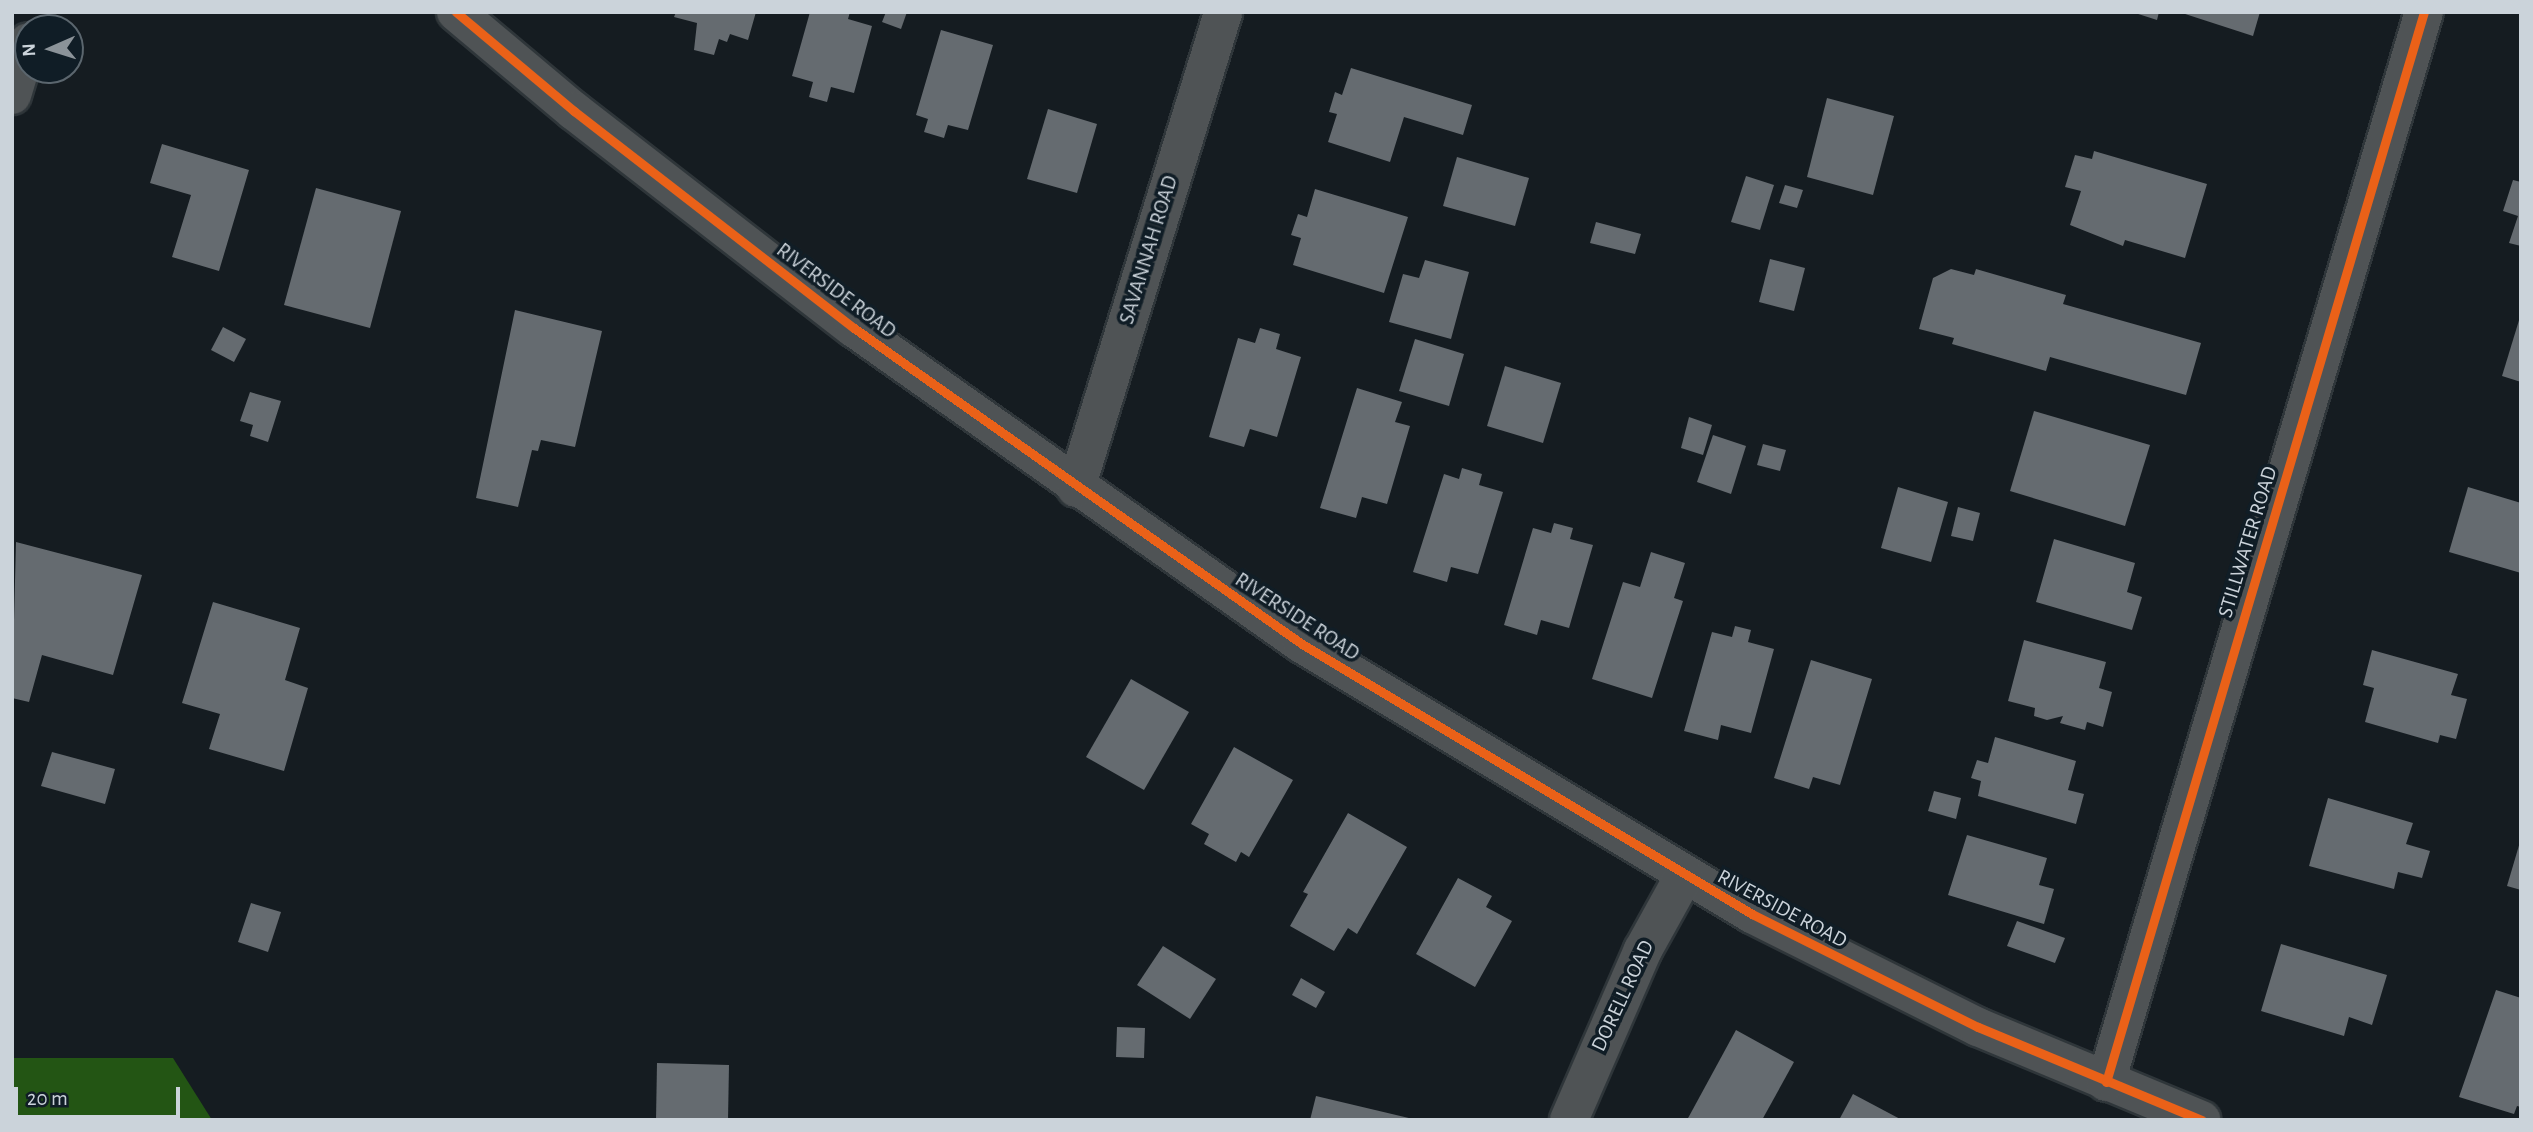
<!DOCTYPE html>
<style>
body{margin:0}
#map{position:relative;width:2533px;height:1132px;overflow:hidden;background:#151c21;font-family:"Alegreya Sans",sans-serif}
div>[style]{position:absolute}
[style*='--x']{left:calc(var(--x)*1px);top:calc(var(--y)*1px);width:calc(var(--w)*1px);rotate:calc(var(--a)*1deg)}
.forest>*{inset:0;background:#235514}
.building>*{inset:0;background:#656b70}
.roads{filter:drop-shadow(2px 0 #2f363a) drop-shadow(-2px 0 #2f363a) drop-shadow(0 2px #2f363a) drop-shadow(0 -2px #2f363a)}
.minor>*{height:38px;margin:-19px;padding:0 19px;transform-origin:19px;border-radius:19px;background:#4f5355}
.cycleway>*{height:9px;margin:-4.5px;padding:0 4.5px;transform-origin:4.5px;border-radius:4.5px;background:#ea6118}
span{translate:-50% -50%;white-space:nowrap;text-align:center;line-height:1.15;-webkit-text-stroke:7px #101d26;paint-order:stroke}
.street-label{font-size:21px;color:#cbd3da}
.frame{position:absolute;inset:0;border:14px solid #cbd3da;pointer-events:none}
.north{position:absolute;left:14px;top:14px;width:70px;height:70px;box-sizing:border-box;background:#101d26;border:2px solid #5b666e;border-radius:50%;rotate:267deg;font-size:19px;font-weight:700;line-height:28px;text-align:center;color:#cbd3da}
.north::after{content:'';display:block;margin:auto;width:24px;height:32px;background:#8b9399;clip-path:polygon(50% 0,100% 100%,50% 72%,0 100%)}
.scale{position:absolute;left:14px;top:1087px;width:166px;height:32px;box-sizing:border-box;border:4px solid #cbd3da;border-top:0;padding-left:9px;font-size:21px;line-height:24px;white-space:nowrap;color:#cbd3da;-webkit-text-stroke:5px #101d26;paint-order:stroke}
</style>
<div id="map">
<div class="forest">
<div style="clip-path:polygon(12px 1058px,173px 1058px,212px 1120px,12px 1120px)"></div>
</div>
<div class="building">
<div style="clip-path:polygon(676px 12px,756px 12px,748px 40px,730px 34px,727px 42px,719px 39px,714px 55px,694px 50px,697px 23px,674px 17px)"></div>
<div style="clip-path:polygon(810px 12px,850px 12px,848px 19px,872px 26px,854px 93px,831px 87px,827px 102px,809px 97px,813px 82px,792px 76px)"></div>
<div style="clip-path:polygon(886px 12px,907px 12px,901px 29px,882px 22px)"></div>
<div style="clip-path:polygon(2132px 12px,2159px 12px,2157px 20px)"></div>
<div style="clip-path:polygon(2179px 12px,2260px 12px,2253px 36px)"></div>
<div style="clip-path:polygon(941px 30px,993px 45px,968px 130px,948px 125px,944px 138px,924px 132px,928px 119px,916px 115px)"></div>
<div style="clip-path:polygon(1351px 68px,1472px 105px,1463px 135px,1404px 117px,1390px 162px,1328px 142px,1337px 114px,1329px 112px,1335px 92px,1342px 95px)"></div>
<div style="clip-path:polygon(1827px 98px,1894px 116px,1873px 195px,1807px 177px)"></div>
<div style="clip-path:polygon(1048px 109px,1097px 124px,1077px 193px,1027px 179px)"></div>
<div style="clip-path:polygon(162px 144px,249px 170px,219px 271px,172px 257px,191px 195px,150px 183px)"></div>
<div style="clip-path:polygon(2094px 151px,2207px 184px,2185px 258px,2125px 240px,2123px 246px,2070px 225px,2081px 191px,2065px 187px,2075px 155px,2092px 159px)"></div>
<div style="clip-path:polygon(1457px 157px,1529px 178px,1515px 226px,1443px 206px)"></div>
<div style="clip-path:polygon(1746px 176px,1774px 185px,1760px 230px,1731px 222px)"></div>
<div style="clip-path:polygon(2513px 180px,2521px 182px,2521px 246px,2509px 243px,2518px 216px,2503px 211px)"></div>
<div style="clip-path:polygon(1785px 185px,1803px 190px,1797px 208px,1779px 203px)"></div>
<div style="clip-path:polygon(316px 188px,401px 211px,370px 328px,284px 305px)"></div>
<div style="clip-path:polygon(1315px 189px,1408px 217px,1384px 293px,1293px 265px,1301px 238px,1291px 235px,1298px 214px,1307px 217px)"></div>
<div style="clip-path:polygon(1596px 222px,1641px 234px,1635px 254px,1590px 243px)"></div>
<div style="clip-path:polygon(1770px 259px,1805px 268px,1794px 311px,1759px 302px)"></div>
<div style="clip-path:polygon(1425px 260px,1469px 272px,1451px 339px,1389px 322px,1403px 274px,1419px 278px)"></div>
<div style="clip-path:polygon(1951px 269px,1974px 275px,1976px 269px,2066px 295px,2063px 304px,2201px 343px,2186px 395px,2050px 357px,2046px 371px,1952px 344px,1954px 338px,1919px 329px,1933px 278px)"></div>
<div style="clip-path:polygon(515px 310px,602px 331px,575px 447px,541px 440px,538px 451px,532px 450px,518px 507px,476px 498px)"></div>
<div style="clip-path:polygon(2520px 317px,2521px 317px,2521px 382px,2502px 376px)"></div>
<div style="clip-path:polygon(223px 327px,246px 339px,234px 362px,211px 350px)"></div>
<div style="clip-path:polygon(1260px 328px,1280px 334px,1276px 349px,1301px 357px,1277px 437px,1250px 429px,1244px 447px,1209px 437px,1238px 338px,1255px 343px)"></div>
<div style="clip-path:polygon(1415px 339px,1464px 354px,1449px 406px,1399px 391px)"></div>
<div style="clip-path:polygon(1505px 366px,1561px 383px,1543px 443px,1487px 426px)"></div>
<div style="clip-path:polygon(1357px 388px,1402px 402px,1395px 422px,1410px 426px,1387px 504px,1362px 497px,1356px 518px,1320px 508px)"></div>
<div style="clip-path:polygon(250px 392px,281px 401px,268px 442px,250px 436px,253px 425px,240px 421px)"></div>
<div style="clip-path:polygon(2034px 411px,2150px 445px,2125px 526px,2010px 491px)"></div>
<div style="clip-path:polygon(1689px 417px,1712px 425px,1703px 455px,1681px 448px)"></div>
<div style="clip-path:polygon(1713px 435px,1746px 446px,1731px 494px,1697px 482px)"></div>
<div style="clip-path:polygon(1763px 444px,1786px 450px,1780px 471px,1757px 465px)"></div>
<div style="clip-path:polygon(1462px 468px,1482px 474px,1479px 485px,1503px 492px,1478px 574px,1451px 567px,1447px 582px,1413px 572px,1444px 474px,1459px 479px)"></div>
<div style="clip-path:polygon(1898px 487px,1948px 502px,1931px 562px,1881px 548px)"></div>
<div style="clip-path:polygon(2468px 487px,2521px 503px,2521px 573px,2449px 552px)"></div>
<div style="clip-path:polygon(1958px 507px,1980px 513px,1973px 541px,1951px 536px)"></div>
<div style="clip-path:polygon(1554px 523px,1573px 528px,1570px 539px,1593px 545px,1569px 628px,1541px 620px,1537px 635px,1504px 625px,1533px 528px,1551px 533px)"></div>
<div style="clip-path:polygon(2054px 539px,2135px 563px,2127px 592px,2142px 597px,2132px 630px,2036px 602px)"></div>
<div style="clip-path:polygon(16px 542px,142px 575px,113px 675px,42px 655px,29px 702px,12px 698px)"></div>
<div style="clip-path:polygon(1651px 552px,1685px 563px,1674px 598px,1683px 601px,1652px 698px,1592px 679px,1623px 582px,1640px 587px)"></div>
<div style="clip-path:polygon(213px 602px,300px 628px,285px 680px,308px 688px,284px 771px,209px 749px,220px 714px,182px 703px)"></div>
<div style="clip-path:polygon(1735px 626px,1751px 630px,1748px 642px,1774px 649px,1751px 733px,1721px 725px,1718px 740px,1684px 731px,1712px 632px,1732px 637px)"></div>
<div style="clip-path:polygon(2024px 640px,2106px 662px,2099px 688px,2112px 692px,2103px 727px,2087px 722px,2085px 730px,2060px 723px,2063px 716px,2047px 720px,2034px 716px,2035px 708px,2008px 701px)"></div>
<div style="clip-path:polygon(2372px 650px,2458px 674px,2451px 695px,2467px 699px,2456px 739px,2440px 735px,2438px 743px,2365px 722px,2374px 688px,2363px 685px)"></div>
<div style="clip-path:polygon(1811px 660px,1872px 679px,1840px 785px,1813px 777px,1809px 789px,1774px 778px)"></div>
<div style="clip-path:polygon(1131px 679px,1189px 712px,1144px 790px,1086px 757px)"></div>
<div style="clip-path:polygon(1995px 737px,2076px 761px,2068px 790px,2084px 794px,2076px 824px,1978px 796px,1981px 781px,1971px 778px,1977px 760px,1988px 763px)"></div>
<div style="clip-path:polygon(1234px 747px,1293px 780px,1249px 857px,1241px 852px,1236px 862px,1204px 844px,1209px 834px,1191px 824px)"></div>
<div style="clip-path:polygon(52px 752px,115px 769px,105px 804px,41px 786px)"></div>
<div style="clip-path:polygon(1934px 791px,1961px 798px,1956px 819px,1928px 811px)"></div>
<div style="clip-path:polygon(2328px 798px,2413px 823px,2406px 844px,2430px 851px,2422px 878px,2398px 872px,2394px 889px,2309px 866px)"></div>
<div style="clip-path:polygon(1348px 813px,1407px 847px,1357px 934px,1348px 928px,1334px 951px,1290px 926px,1308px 894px,1303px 892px)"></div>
<div style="clip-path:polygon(1967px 835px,2047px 858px,2039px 885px,2054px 889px,2044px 924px,1948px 895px)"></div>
<div style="clip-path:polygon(2520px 842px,2521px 842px,2521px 890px,2507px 886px)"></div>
<div style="clip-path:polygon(1458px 878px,1492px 896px,1486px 907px,1512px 921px,1475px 987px,1416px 954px)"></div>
<div style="clip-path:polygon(251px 903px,281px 912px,268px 952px,238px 942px)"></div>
<div style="clip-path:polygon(2017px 921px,2065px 938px,2055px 963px,2007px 946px)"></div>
<div style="clip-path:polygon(2281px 944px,2387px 975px,2372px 1025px,2349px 1017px,2344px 1036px,2261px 1011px)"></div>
<div style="clip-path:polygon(1163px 946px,1216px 979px,1190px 1019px,1137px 985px)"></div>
<div style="clip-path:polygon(1301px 978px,1325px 992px,1316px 1008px,1292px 995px)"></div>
<div style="clip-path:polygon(2496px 990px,2521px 998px,2521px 1107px,2517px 1106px,2514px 1114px,2459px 1097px)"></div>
<div style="clip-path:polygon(1117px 1027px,1145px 1028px,1144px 1058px,1116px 1057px)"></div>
<div style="clip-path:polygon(1736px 1030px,1794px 1062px,1762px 1120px,1687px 1120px)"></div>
<div style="clip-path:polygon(657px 1063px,729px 1065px,728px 1120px,656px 1120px)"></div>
<div style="clip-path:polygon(1853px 1094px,1902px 1120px,1839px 1120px)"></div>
<div style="clip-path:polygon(1316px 1096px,1413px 1119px,1413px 1120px,1310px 1120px)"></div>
</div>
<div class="roads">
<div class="minor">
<div style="--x:456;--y:12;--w:154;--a:40"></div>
<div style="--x:574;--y:111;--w:354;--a:37.8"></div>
<div style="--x:854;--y:328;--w:548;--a:35.2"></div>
<div style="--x:1302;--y:644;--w:525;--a:30.96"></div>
<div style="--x:1752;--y:914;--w:253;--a:26.6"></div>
<div style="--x:1978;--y:1027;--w:242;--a:22.6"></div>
<div style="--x:12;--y:95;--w:55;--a:-73.2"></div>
<div style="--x:1076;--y:488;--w:498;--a:-72.8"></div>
<div style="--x:2106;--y:1082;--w:1116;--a:-73.45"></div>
<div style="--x:1569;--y:1120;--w:185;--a:-66.5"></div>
<div style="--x:1643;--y:950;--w:85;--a:-61"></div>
</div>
</div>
<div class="cycleway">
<div style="--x:456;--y:12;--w:154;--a:40"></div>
<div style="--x:574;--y:111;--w:354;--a:37.8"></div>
<div style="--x:854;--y:328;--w:548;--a:35.2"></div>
<div style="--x:1302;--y:644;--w:525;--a:30.96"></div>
<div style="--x:1752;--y:914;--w:253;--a:26.6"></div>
<div style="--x:1978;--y:1027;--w:242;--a:22.6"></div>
<div style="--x:2106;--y:1082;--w:1116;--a:-73.45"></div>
</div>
<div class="street-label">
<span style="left:1149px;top:250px;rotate:-73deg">SAVANNAH ROAD</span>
<span style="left:836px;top:291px;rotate:37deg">RIVERSIDE ROAD</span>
<span style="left:2248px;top:542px;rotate:-73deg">STILLWATER ROAD</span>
<span style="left:1297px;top:617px;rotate:33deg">RIVERSIDE ROAD</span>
<span style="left:1782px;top:909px;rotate:28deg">RIVERSIDE ROAD</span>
<span style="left:1623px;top:996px;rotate:-65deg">DORELL ROAD</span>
</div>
<div class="frame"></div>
<div class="north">N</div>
<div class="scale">20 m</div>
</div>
